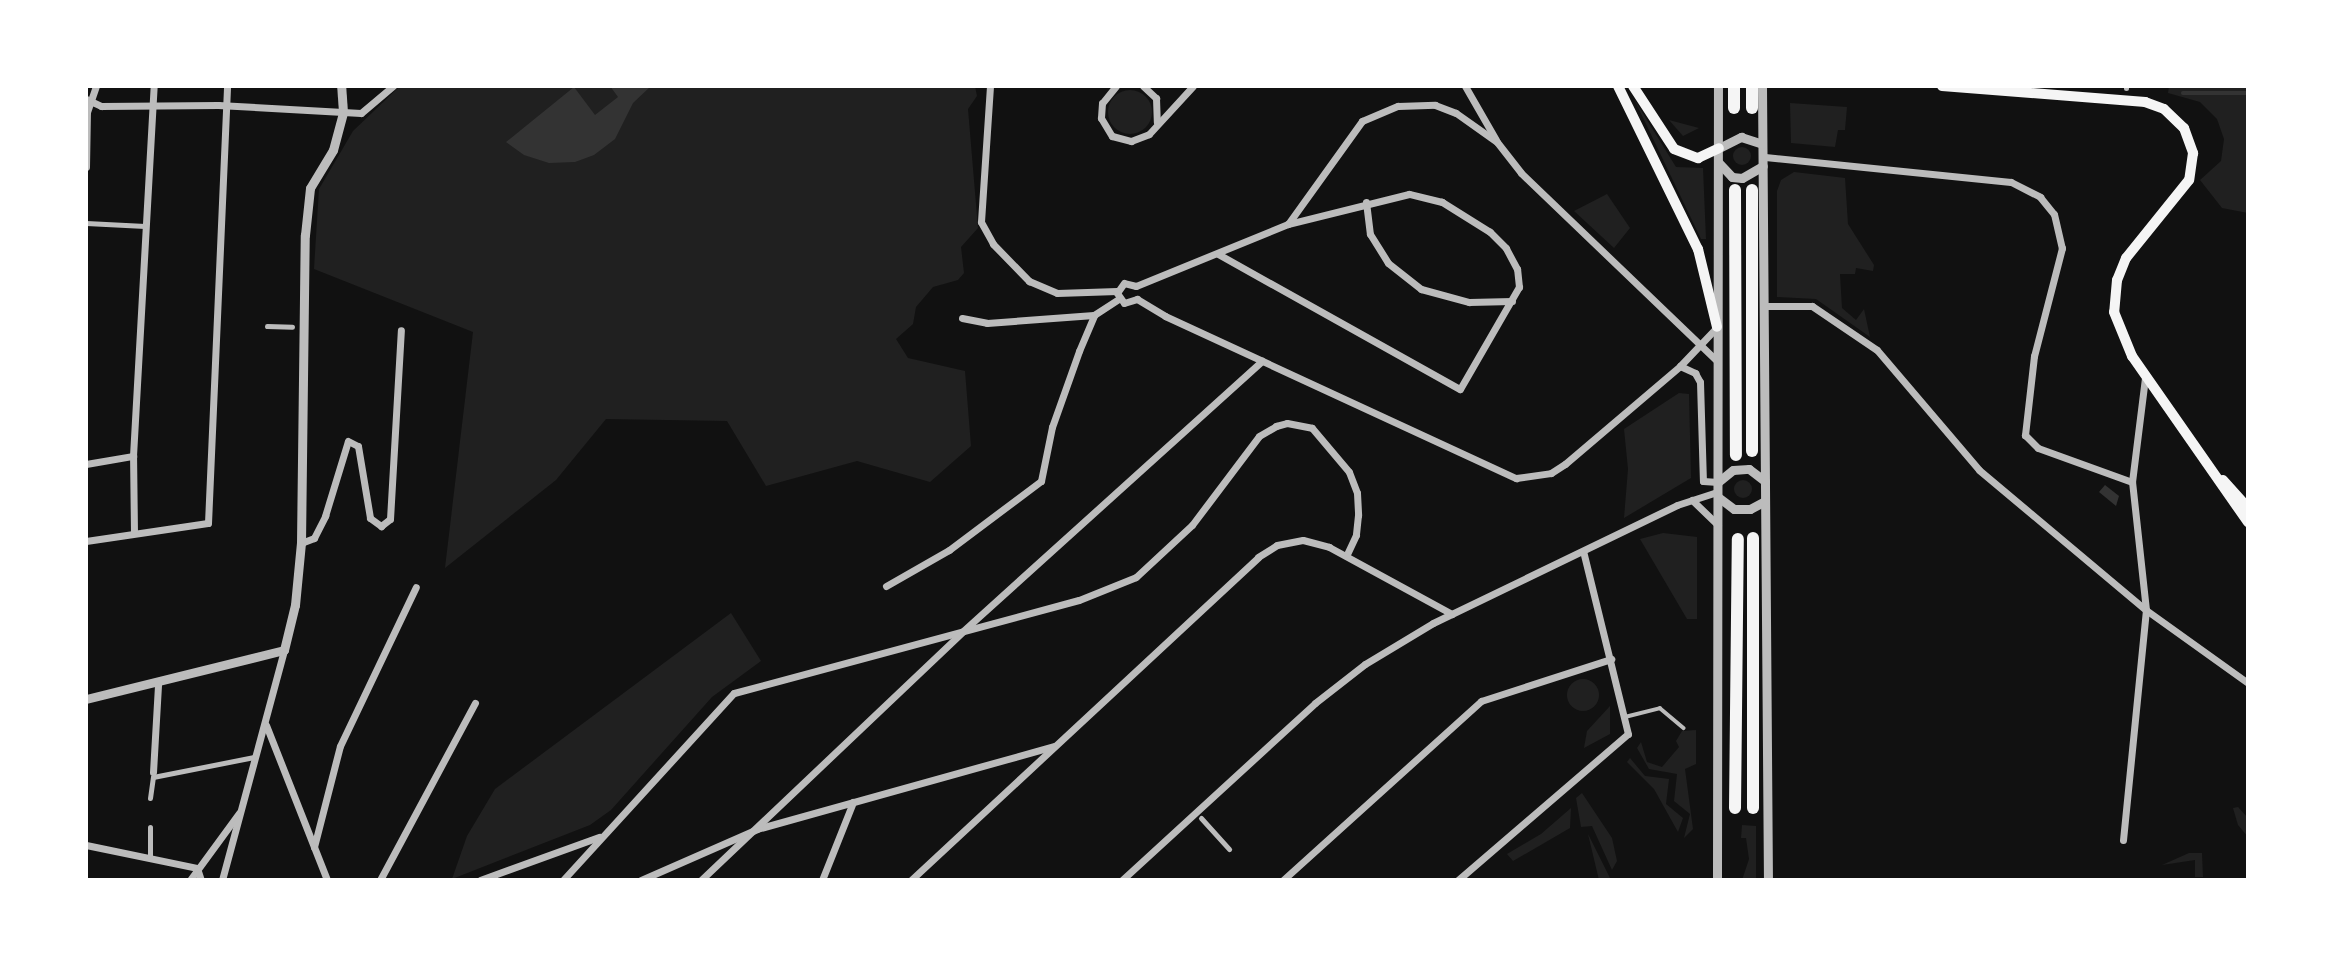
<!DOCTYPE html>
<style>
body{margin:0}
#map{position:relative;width:2334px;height:966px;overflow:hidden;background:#111;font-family:Ubuntu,sans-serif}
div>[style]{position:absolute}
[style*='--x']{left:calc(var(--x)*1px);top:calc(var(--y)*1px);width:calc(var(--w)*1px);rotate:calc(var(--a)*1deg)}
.green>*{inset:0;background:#202020}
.round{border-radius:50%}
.water>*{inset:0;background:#333}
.stream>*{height:4.5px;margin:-2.25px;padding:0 2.25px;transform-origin:2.25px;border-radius:2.25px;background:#333}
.service>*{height:3.5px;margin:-1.75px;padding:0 1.75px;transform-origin:1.75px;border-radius:1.75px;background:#bcbcbc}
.pedestrian>*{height:5px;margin:-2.5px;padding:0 2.5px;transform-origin:2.5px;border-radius:2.5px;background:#bcbcbc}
.minor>*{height:7px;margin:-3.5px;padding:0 3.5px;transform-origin:3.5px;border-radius:3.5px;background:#bcbcbc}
.tertiary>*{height:9px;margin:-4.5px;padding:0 4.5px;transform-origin:4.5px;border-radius:4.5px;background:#bcbcbc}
.secondary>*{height:10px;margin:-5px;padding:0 5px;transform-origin:5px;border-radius:5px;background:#f5f5f5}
.trunk>*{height:12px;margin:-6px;padding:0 6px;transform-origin:6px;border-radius:6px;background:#f5f5f5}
span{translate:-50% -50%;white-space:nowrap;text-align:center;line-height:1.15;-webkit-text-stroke:6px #fff;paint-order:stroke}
.frame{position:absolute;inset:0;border:88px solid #fff;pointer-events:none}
</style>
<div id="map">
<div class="green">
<div style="clip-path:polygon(400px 86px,975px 86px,977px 96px,968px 109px,978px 228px,961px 247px,964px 273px,958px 280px,933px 287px,916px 307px,913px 324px,896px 339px,908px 358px,965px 371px,971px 446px,930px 482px,857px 461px,766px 486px,727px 421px,606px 419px,556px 480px,445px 568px,473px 332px,314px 269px,319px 189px,353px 131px)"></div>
<div style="clip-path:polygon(2169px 86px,2248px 86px,2248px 213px,2222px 208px,2200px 180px,2221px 161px,2224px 139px,2217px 119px,2200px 102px,2168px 93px)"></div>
<div class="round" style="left:1108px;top:90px;width:44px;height:44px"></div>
<div style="clip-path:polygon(1634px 99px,1676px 167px,1703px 168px,1706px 239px,1701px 239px)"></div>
<div style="clip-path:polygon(1790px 103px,1847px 107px,1845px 130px,1838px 130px,1835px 147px,1791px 143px)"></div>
<div style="clip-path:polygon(1669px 120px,1699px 128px,1683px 136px)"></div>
<div class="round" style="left:1733px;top:147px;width:18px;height:18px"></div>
<div style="clip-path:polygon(1794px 172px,1845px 178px,1848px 224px,1874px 265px,1873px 271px,1856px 268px,1855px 274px,1840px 274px,1842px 308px,1856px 320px,1864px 309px,1870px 337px,1816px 299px,1777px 297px,1777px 191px,1781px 180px)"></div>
<div style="clip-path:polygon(1607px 194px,1630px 228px,1614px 248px,1574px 211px)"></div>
<div style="clip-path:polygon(1679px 393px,1689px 394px,1691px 478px,1624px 518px,1628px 469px,1624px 429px)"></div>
<div class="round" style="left:1734px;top:480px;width:18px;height:18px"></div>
<div style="clip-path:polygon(1663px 533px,1697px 537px,1697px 619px,1687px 619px,1640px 539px)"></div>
<div style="clip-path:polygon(731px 613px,761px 661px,712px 697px,611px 810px,590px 825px,452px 879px,467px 836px,495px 789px)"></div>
<div class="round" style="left:1567px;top:679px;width:32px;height:32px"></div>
<div style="clip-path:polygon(1610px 706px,1610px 734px,1584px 748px,1587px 731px)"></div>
<div style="clip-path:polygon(1696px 730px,1696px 764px,1685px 769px,1693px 829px,1684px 838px,1690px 814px,1674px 801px,1677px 774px,1649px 769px,1637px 748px,1641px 742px,1647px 762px,1662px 767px,1679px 747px,1676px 741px,1682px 731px)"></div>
<div style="clip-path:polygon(1630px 758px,1645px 776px,1669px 779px,1666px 804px,1683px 818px,1678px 832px,1654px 789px,1627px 762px)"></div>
<div style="clip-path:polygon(1582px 793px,1612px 838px,1617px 861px,1612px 870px,1592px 826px,1581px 827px,1576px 798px)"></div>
<div style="clip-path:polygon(2238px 807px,2248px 818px,2248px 837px,2238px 825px,2233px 808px)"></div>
<div style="clip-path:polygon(1571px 808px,1570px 828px,1513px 861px,1507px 854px,1541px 834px)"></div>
<div style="clip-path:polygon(1742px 825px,1756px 826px,1756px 880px,1742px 880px,1749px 859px,1746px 838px,1741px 838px)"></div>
<div style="clip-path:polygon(1588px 834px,1611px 880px,1599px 880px)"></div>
<div style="clip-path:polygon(2189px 853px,2202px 853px,2203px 877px,2195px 877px,2195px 860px,2162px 865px)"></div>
</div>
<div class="water">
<div style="clip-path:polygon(610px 86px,651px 86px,633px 103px,615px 139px,594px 155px,575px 162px,549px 163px,524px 155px,506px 142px,574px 87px,595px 115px,618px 97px)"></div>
<div style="clip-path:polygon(2105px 485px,2119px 496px,2116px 506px,2099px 492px)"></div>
</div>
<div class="stream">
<div style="--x:2183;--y:93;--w:65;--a:0"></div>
</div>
<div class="service">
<div style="--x:1625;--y:717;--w:36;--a:-14"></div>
<div style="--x:1660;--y:708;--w:31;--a:40"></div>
</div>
<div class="pedestrian">
<div style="--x:2126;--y:88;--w:2;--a:-90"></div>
<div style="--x:86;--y:223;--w:59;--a:2.9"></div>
<div style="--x:267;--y:326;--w:25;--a:2"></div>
<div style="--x:153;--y:777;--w:103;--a:-11.2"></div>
<div style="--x:150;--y:798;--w:21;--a:-82"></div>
<div style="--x:1201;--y:818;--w:42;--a:47.9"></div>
<div style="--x:150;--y:827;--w:31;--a:90"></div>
</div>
<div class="minor">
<div style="--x:990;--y:86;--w:136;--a:93.8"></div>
<div style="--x:981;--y:222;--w:25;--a:61"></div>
<div style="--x:993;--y:244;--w:52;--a:45.8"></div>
<div style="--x:1029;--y:281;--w:30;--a:23"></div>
<div style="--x:1057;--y:293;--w:60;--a:-1.9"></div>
<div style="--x:1116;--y:86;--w:22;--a:129"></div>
<div style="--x:1102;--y:103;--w:15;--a:94"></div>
<div style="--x:1101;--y:118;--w:21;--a:59"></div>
<div style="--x:1112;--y:136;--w:20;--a:15"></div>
<div style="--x:1131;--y:141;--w:19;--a:-21"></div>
<div style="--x:1149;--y:134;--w:65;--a:-47.5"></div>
<div style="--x:1143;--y:86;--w:18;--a:43"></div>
<div style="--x:1156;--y:98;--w:24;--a:88"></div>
<div style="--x:1465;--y:86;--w:62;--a:60.1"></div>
<div style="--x:86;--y:99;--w:17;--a:25"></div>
<div style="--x:101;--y:106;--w:117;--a:-0.5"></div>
<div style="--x:218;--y:105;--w:143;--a:3.2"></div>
<div style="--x:361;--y:113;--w:42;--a:-40.2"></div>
<div style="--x:1765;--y:157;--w:247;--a:5.8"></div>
<div style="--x:2011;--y:182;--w:33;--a:27"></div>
<div style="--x:2040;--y:197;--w:22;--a:51"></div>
<div style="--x:2054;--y:214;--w:35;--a:77"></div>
<div style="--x:2062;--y:248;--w:112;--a:104.5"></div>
<div style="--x:2034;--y:356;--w:80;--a:96.5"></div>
<div style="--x:2025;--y:435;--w:18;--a:45"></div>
<div style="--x:2038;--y:448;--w:100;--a:19.9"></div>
<div style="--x:86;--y:167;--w:55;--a:-89"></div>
<div style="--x:87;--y:112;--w:28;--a:-71"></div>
<div style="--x:1366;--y:202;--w:32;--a:83"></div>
<div style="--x:1370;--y:234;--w:34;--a:58"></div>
<div style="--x:1388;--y:263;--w:42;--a:38.2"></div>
<div style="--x:1421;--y:289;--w:50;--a:15.2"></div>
<div style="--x:1469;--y:302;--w:43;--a:-1.3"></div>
<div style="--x:1218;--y:254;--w:277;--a:29.2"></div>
<div style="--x:1460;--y:389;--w:118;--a:-60"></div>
<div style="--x:1519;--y:287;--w:18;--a:-96"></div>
<div style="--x:1517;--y:269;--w:24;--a:-118"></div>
<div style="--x:1506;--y:248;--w:23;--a:-135"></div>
<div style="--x:1490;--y:232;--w:57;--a:-148"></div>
<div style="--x:1442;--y:202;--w:34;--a:-166"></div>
<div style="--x:1409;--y:194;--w:125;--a:166.1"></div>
<div style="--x:1136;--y:286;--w:164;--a:-22.2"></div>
<div style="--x:1288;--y:224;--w:127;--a:-54.3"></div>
<div style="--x:1362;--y:121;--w:39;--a:-23"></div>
<div style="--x:1398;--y:106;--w:37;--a:-2"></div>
<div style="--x:1435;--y:105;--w:22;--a:21"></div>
<div style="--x:1456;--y:113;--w:50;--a:35.3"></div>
<div style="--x:1497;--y:142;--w:39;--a:52"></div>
<div style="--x:1521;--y:173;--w:272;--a:43.8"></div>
<div style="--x:1136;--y:286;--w:12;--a:-166"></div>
<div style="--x:1124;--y:283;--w:12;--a:125"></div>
<div style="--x:1117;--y:293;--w:12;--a:55"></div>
<div style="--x:1124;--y:303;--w:14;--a:-17"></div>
<div style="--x:1137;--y:299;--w:33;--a:31"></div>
<div style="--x:1165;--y:316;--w:387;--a:24.8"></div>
<div style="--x:1516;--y:478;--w:35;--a:-8"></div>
<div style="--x:1551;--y:473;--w:17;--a:-33"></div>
<div style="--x:1565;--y:464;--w:151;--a:-40.4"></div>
<div style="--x:1680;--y:366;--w:54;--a:-46.5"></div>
<div style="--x:1764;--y:306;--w:48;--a:0"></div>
<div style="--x:1812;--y:306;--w:78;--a:34.1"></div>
<div style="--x:1877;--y:350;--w:157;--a:49.6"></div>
<div style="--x:1979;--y:470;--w:218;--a:40"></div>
<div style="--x:2146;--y:610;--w:125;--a:35.6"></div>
<div style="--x:962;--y:318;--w:25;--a:11"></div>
<div style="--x:987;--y:323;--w:107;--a:-4.3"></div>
<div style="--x:1680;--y:366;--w:17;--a:25"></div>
<div style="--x:1695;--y:373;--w:10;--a:61"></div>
<div style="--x:1700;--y:382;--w:99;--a:88.3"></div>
<div style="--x:1703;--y:481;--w:15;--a:4"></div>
<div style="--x:86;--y:464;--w:48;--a:-9.7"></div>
<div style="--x:1692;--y:500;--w:36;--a:44"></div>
<div style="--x:134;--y:533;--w:77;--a:-90.7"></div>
<div style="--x:133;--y:456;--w:371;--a:-86.8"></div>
<div style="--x:86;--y:541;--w:123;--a:-8.4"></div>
<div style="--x:208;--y:523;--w:437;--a:-87.5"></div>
<div style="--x:301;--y:543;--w:14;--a:-21"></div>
<div style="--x:314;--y:538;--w:25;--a:-63"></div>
<div style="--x:325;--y:516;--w:78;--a:-73"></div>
<div style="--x:348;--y:441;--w:11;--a:27"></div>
<div style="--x:358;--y:446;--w:73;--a:80.5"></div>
<div style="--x:370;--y:518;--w:14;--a:36"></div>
<div style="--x:381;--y:526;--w:11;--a:-38"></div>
<div style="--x:390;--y:519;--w:189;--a:-86.7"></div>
<div style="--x:886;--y:586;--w:73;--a:-29.7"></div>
<div style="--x:949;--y:550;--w:115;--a:-36.9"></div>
<div style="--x:1041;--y:481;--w:55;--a:-78.5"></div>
<div style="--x:1052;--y:427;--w:81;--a:-70.4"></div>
<div style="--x:1079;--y:351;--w:39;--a:-67"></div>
<div style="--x:1094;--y:315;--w:30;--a:-33"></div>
<div style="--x:266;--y:725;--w:167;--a:68.5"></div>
<div style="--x:153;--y:772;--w:88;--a:-86.7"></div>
<div style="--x:2123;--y:840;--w:231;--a:-84.3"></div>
<div style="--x:2146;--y:610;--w:129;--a:-96.2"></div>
<div style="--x:2132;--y:482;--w:106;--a:-82.9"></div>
<div style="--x:86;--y:845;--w:113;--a:11.7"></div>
<div style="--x:197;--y:868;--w:13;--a:72"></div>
<div style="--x:314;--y:847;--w:104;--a:-75.6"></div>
<div style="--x:340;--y:746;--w:176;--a:-64.5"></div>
<div style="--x:190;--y:880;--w:83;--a:-53.8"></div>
<div style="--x:222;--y:880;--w:238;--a:-74.9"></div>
<div style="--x:380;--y:880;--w:201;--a:-61.8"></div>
<div style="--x:480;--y:880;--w:127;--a:-19.9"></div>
<div style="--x:563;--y:880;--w:253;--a:-47.6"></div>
<div style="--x:734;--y:693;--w:357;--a:-15.1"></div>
<div style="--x:1079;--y:600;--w:61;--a:-22"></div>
<div style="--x:1136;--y:577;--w:76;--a:-42.9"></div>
<div style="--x:1192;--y:525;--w:111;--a:-53"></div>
<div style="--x:1259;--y:436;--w:20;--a:-30"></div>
<div style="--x:1276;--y:426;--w:11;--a:-15"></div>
<div style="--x:1287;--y:423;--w:25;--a:11"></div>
<div style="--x:1312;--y:428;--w:57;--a:49.9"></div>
<div style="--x:1349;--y:472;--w:22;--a:69"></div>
<div style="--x:1357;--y:493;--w:22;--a:87"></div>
<div style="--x:1358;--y:515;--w:20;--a:96"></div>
<div style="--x:1356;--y:535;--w:23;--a:115"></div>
<div style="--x:641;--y:880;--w:127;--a:-23.7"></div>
<div style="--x:757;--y:829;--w:309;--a:-15.6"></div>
<div style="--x:701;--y:880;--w:361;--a:-43.5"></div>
<div style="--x:963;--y:631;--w:403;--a:-42.1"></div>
<div style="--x:822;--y:880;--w:84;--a:-68.3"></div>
<div style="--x:911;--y:880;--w:474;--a:-42.9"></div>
<div style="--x:1258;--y:557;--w:22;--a:-32"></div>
<div style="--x:1277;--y:545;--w:26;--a:-11"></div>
<div style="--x:1303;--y:540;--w:27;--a:15"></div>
<div style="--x:1329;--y:547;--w:140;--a:28.6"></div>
<div style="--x:1122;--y:880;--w:262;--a:-42.5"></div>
<div style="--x:1315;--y:703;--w:63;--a:-38"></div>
<div style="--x:1365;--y:664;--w:79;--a:-31.1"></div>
<div style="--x:1433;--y:623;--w:271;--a:-25.8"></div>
<div style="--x:1677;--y:505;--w:42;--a:-18"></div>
<div style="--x:1283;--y:880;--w:267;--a:-42.1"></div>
<div style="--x:1481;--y:701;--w:137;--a:-17.9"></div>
<div style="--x:1458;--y:880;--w:224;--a:-40.7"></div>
<div style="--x:1628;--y:734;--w:188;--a:-103.8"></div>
</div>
<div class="tertiary">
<div style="--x:1762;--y:86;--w:794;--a:89.57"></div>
<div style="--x:1719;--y:148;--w:25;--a:-27"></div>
<div style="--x:1741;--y:137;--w:22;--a:18"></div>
<div style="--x:1719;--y:163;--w:19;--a:47"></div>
<div style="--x:1732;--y:177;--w:10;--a:6"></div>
<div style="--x:1742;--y:178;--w:24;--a:-30"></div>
<div style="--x:1718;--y:482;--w:19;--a:-39"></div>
<div style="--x:1733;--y:470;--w:16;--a:-4"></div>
<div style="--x:1749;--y:469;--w:20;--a:37"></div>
<div style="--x:1718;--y:497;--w:20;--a:37"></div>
<div style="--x:1734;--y:509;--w:16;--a:0"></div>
<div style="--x:1750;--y:509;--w:17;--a:-28"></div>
<div style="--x:86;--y:699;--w:204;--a:-13.9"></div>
<div style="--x:284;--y:650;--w:46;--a:-76.3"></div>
<div style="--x:295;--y:605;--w:62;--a:-84.5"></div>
<div style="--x:301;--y:543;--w:308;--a:-89.3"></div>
<div style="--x:305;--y:235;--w:47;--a:-83.9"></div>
<div style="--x:310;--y:188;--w:44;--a:-58.8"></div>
<div style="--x:333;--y:150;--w:39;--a:-75"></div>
<div style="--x:343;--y:112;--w:26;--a:-94"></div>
<div style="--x:1717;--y:880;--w:794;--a:-89.93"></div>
</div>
<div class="secondary">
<div style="--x:1618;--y:86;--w:182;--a:63.9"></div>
<div style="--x:1698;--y:249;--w:80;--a:76.3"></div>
<div style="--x:1633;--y:86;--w:75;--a:56.9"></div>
<div style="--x:1674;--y:149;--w:26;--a:21"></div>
<div style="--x:1698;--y:158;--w:23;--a:-25"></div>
<div style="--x:1942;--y:86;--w:204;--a:4.5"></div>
<div style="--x:2145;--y:102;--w:20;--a:20"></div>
<div style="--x:2164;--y:109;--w:28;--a:44"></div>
<div style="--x:2184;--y:128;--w:27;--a:70"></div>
<div style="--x:2193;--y:153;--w:27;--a:98"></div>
<div style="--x:2189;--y:180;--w:100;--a:128.9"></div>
<div style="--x:2126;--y:258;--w:24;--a:112"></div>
<div style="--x:2117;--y:280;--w:32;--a:95"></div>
<div style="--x:2114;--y:312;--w:48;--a:67.8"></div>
<div style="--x:2132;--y:356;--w:203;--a:55.1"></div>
<div style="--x:2223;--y:480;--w:38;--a:48"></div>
</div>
<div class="trunk">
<div style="--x:1734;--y:86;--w:22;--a:90"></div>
<div style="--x:1752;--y:86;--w:22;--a:90"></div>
<div style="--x:1735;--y:190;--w:265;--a:89.8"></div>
<div style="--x:1752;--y:190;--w:261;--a:90"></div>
<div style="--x:1753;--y:538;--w:270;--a:90"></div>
<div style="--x:1735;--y:808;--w:269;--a:-89.4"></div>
</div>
<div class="frame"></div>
</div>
